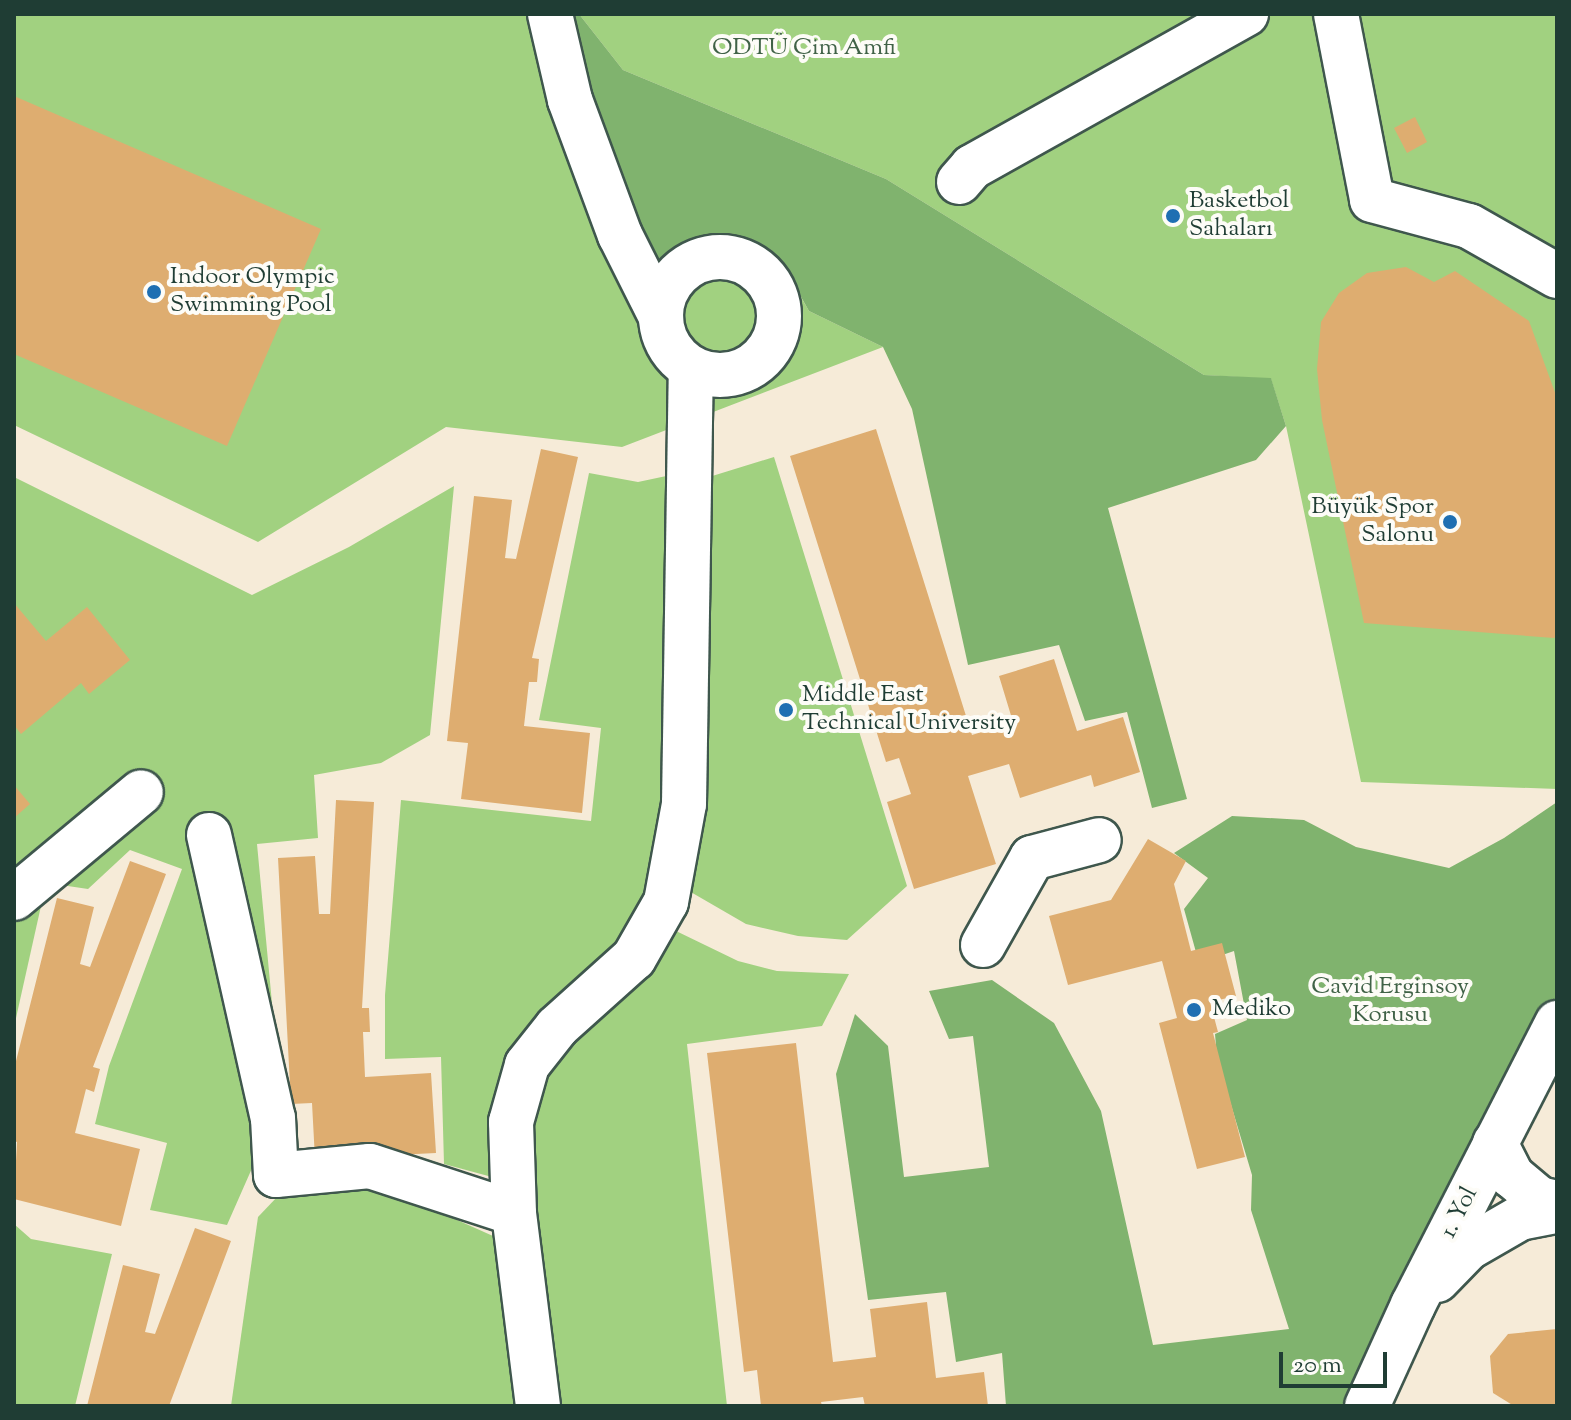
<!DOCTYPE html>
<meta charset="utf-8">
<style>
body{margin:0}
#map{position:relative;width:1571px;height:1420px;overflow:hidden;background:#f6ebd8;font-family:"Sorts Mill Goudy",serif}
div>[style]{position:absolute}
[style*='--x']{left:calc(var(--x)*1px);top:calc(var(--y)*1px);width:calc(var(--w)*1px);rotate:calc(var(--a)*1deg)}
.green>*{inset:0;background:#a1d180}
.forest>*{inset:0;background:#80b36e}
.building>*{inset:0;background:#dead70}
.roads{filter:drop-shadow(2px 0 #3f574d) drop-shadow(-2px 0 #3f574d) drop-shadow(0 2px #3f574d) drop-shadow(0 -2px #3f574d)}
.minor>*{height:44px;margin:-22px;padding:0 22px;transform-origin:22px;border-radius:22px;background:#fff}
.minor>.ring{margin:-22px;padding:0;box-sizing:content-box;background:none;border:44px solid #fff;border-radius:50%}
.dots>*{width:22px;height:22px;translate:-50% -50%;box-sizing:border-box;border:4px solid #fdfcf7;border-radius:50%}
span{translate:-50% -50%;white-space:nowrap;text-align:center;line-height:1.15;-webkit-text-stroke:8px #fdfcf7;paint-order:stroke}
.park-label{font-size:24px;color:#406247}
.poi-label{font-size:24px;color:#1f3d34}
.left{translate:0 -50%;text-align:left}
.right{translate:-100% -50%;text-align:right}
.street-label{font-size:24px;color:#1f3d34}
.frame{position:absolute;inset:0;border:16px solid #1f3d34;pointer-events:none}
.scale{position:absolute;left:1279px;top:1352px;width:108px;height:36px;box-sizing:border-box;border:4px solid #1f3d34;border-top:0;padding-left:10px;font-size:24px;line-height:28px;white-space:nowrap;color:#1f3d34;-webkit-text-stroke:6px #fdfcf7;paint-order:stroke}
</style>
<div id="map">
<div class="green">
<div style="clip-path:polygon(14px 14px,573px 14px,589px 97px,654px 265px,691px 241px,730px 233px,783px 266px,809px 311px,883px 347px,622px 447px,446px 427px,258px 542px,14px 425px)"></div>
<div style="clip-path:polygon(579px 14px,1557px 14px,1557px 789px,1361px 782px,1286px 426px,1271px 379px,1204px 375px,886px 179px,623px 70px)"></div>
<div style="clip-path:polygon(774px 457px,907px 886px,847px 940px,798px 936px,746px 924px,689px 891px,705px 814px,709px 477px)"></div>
<div style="clip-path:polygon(589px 473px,638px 482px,671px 475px,666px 739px,658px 865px,632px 924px,610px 952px,492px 1177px,444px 1164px,441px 1057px,385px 1059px,385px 995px,401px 800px,591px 821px,601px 728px,539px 720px)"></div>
<div style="clip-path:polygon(14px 477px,252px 595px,349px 547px,454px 486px,430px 735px,381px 763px,314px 775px,318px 838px,257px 844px,287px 1162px,253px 1166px,227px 1225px,150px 1210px,167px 1143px,95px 1124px,109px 1066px,182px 869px,130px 850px,88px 889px,14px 878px)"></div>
<div style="clip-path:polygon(43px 897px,14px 1027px,14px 924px)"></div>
<div style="clip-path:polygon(674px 930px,738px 961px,777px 971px,849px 974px,822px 1026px,687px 1044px,727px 1406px,555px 1406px,526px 1179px,529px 1127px,542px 1081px,602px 1011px,634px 986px,662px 955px)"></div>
<div style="clip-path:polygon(358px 1186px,410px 1199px,493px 1236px,515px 1406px,231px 1406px,258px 1217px,278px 1196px)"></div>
<div style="clip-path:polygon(14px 1224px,31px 1239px,112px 1254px,75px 1406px,14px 1406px)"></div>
</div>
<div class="forest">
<div style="clip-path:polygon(573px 14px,579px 14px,623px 70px,886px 179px,1204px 375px,1271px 378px,1286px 426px,1256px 460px,1108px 508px,1187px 799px,1152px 808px,1127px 712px,1085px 721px,1059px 645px,968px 665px,912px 409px,883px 347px,809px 311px,783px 265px,730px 233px,691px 241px,654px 265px,589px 97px)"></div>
<div style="clip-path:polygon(1557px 802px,1557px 1000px,1348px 1406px,1006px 1406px,1002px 1353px,956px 1362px,946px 1292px,868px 1300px,836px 1074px,855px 1014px,888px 1046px,904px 1177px,989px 1167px,973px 1036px,949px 1039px,929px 991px,992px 980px,1054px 1023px,1101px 1111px,1153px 1345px,1289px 1329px,1251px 1210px,1252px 1175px,1217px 1058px,1215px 1034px,1247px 1020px,1234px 951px,1199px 963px,1184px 909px,1208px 878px,1174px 853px,1232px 816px,1304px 820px,1356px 847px,1449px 868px,1504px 838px)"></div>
</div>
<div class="building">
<div style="clip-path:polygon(14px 96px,321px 229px,227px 446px,14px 354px)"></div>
<div style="clip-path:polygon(1415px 117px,1427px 142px,1407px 153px,1394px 128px)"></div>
<div style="clip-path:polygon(1406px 267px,1434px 282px,1455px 271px,1529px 321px,1557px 398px,1557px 636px,1554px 638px,1364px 623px,1322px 420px,1317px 369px,1321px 322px,1339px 293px,1367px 273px)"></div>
<div style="clip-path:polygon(876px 429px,972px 735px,1013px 722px,999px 676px,1054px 659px,1077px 731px,1123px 717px,1140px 772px,1094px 787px,1091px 775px,1020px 798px,1009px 764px,968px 776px,996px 864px,914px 889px,887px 802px,911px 794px,899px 758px,886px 762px,790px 456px)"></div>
<div style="clip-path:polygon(541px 449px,578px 457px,532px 658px,539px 659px,537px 682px,529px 682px,524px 726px,590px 733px,582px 813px,461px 799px,468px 743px,447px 741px,474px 496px,512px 500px,505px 558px,516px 559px)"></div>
<div style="clip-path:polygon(14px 603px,46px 641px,87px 607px,130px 660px,89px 694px,81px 683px,21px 734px,14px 725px)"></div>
<div style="clip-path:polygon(14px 785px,30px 804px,14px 818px)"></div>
<div style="clip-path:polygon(336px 800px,374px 802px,362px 1008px,369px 1008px,370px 1032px,363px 1032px,365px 1077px,431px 1073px,436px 1153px,315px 1159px,312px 1103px,291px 1104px,278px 858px,315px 856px,319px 914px,330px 914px)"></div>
<div style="clip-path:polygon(1148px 839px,1186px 861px,1174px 884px,1191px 951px,1222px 943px,1236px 996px,1210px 1002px,1218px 1032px,1213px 1033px,1245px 1157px,1197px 1169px,1159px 1023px,1177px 1018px,1162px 961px,1068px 985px,1049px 916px,1111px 900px)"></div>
<div style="clip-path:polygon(130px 861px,166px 874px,93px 1067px,100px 1069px,94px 1092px,86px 1089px,75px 1133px,140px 1149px,121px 1226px,14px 1199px,17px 1142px,14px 1141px,14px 1069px,57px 898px,94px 907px,80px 964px,90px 967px)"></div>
<div style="clip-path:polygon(796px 1043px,833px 1362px,876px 1357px,870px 1309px,927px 1302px,936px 1378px,984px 1372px,988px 1406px,865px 1406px,863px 1397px,821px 1402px,822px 1406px,761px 1406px,757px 1370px,744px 1372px,707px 1053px)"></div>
<div style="clip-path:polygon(195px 1228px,231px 1241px,169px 1406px,87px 1406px,123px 1265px,160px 1274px,145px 1332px,155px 1334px)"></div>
<div style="clip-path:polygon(1557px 1329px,1557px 1406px,1514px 1406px,1493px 1393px,1490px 1356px,1508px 1334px)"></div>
</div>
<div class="roads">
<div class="minor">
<div style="--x:550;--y:14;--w:88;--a:76.9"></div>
<div style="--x:570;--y:100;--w:144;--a:69.7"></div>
<div style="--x:620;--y:235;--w:92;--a:63.4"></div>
<div style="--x:1336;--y:14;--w:189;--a:79"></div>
<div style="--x:1372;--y:200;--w:100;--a:15"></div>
<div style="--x:1469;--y:226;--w:101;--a:29.6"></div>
<div style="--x:959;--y:182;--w:20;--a:-49"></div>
<div style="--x:972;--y:167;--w:314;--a:-29.2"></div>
<div class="ring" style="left:661px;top:257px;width:74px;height:74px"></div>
<div style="--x:209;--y:835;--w:290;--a:77.3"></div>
<div style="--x:273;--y:1118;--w:57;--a:87"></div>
<div style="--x:276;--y:1175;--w:94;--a:-5.5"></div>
<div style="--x:370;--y:1166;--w:151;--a:18.1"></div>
<div style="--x:14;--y:898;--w:165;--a:-39.8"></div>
<div style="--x:983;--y:945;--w:100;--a:-60.6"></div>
<div style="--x:1032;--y:858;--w:69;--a:-15"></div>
<div style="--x:1495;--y:1143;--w:37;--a:63"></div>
<div style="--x:1512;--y:1176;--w:35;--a:40"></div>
<div style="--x:1539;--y:1199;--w:18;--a:13"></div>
<div style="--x:1437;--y:1280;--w:45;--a:-45.9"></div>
<div style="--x:1468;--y:1248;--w:60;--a:-30"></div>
<div style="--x:1520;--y:1218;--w:38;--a:-11"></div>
<div style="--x:538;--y:1406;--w:194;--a:-97.1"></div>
<div style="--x:514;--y:1213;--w:91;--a:-91.9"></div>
<div style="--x:511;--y:1122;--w:59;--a:-74.3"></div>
<div style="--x:527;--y:1065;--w:48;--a:-51.7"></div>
<div style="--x:557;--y:1027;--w:103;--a:-41.9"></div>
<div style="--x:634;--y:958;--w:64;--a:-60.3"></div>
<div style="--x:666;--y:902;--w:100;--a:-79.6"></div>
<div style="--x:684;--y:804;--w:436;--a:-89.1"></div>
<div style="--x:1367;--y:1406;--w:111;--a:-65.5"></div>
<div style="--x:1413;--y:1305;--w:317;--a:-62.9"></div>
</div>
</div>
<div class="dots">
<div style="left:1173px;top:216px;background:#1f6fb2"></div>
<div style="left:154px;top:292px;background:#1f6fb2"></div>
<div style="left:1450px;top:522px;background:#1f6fb2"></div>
<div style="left:786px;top:710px;background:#1f6fb2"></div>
<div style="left:1194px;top:1010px;background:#1f6fb2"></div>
</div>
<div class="park-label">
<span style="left:804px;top:49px">ODTÜ Çim Amfi</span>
<span style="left:1390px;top:1002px">Cavid Erginsoy<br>Korusu</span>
</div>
<div class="poi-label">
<span class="left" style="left:1189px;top:216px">Basketbol<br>Sahaları</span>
<span class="left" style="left:170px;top:292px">Indoor Olympic<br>Swimming Pool</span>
<span class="right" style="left:1434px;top:522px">Büyük Spor<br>Salonu</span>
<span class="left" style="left:802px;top:710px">Middle East<br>Technical University</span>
<span class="left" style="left:1212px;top:1010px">Mediko</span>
</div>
<div class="street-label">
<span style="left:1460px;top:1213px;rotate:-63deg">1. Yol</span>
</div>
<div class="frame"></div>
<div class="scale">20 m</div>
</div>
